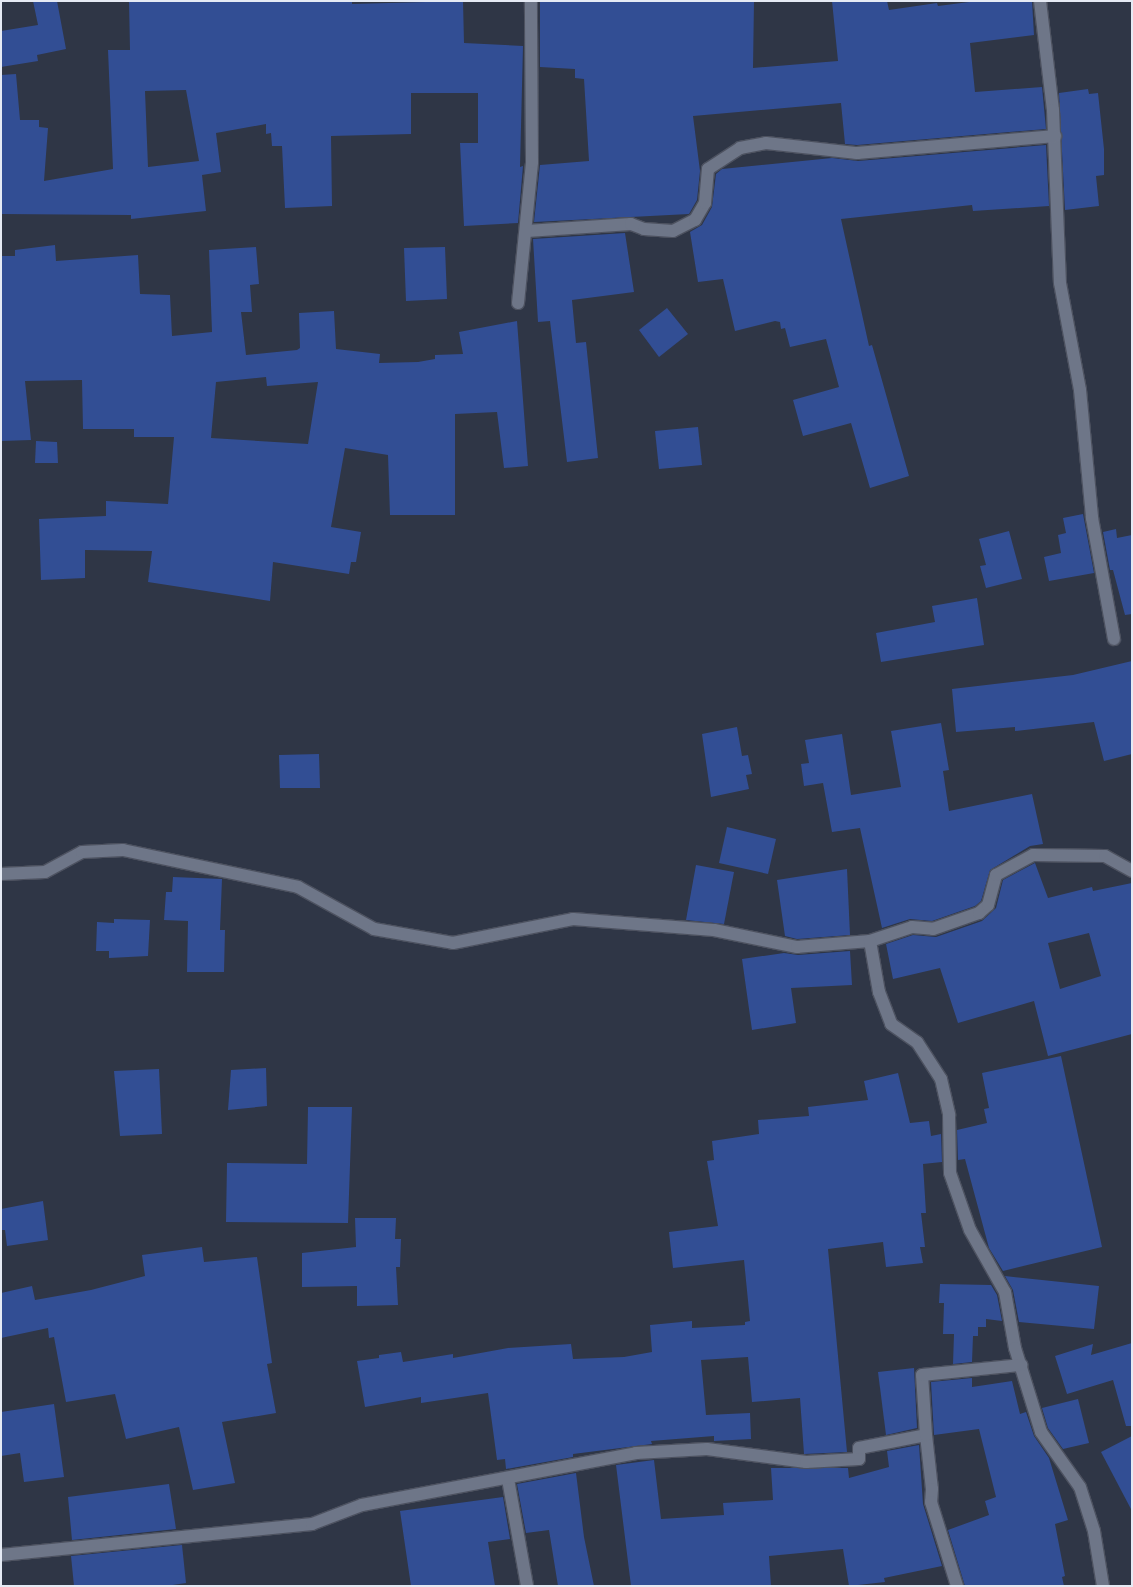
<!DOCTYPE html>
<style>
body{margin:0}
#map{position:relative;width:1133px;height:1587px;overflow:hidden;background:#2f3646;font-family:"Public Sans",sans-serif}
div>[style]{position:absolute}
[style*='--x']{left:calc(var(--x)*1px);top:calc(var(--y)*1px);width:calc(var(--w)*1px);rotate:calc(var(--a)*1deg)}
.building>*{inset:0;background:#324e94}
.roads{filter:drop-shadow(1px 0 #4d5260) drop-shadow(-1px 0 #4d5260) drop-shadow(0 1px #4d5260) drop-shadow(0 -1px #4d5260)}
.street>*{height:12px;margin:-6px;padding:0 6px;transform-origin:6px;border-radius:6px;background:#6e7688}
span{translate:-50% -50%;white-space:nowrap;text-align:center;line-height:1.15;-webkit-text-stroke:4px #2f3646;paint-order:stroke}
.frame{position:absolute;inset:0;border:2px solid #e5eaf4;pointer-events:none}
</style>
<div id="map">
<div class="building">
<div style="clip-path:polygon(33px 1px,57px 1px,66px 49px,37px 55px,38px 61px,1px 67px,1px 31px,38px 25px)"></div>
<div style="clip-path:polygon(evenodd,129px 1px,352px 1px,352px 4px,463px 1px,464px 43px,523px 46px,520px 167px,523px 166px,518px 223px,464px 226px,460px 143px,478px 143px,478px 93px,411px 93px,411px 134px,331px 136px,332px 206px,285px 208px,282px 146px,272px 146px,271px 133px,266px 134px,266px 124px,216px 133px,221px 172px,202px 175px,206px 211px,131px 219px,131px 215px,1px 214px,1px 75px,16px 74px,20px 120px,39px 120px,39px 127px,48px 128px,44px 181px,113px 169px,108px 50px,130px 50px,129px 1px,186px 90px,199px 161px,148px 167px,145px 91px,186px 90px)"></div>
<div style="clip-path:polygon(540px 1px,754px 1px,753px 68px,838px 61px,832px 1px,887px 1px,889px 10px,937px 3px,938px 6px,977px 1px,1032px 1px,1034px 35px,970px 43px,975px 92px,1042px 87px,1046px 129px,857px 145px,845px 144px,841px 103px,693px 116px,700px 171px,697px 200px,689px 214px,534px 222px,540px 165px,589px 161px,584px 79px,575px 78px,575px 69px,540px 67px)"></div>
<div style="clip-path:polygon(1088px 89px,1089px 94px,1098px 93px,1104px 149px,1104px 175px,1096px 176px,1099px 206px,1065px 210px,1059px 93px)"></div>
<div style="clip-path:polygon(1046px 145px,1049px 206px,973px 211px,972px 205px,841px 219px,869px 346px,872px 345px,909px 476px,870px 488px,851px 423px,803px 436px,793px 400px,839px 387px,826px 339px,790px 347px,785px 328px,781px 329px,780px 322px,775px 321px,735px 331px,723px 279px,698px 282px,690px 232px,702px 225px,712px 207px,716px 174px,722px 169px,832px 158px,858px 161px)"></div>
<div style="clip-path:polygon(625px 233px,634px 292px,572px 300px,576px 343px,586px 342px,598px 458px,567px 462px,550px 321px,538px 322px,533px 239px)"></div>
<div style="clip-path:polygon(evenodd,55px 245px,56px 261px,138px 255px,140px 294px,170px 295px,172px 336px,212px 332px,209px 250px,256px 247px,259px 284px,250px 285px,252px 312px,241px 312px,246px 355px,297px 350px,300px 348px,299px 313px,334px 311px,336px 349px,380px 354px,379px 363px,418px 362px,435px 359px,435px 355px,463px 354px,459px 332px,517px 321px,528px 466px,504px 468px,497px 412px,455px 414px,455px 515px,390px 515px,388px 455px,345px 448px,331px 527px,361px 532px,356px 562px,351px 562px,349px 574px,273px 562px,270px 601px,148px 582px,152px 551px,85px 550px,85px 578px,41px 580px,39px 519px,106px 516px,106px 501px,168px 504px,174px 437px,134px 437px,134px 429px,83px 429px,82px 380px,25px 381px,31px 440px,1px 441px,1px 256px,15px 256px,15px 250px,55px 245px,266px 377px,267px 386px,318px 382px,308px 444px,211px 438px,216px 382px,266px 377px)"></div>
<div style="clip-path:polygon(445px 247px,447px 299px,406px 301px,404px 248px)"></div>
<div style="clip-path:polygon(667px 308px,688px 334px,659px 357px,639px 330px)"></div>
<div style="clip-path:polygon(698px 427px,702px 465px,659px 469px,655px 431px)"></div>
<div style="clip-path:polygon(36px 441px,57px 442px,58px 463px,35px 463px)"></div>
<div style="clip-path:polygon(1083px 514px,1094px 573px,1049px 581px,1044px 557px,1061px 553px,1058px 535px,1066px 533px,1063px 518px)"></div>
<div style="clip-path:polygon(1116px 529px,1117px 538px,1132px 535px,1132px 614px,1125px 615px,1113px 570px,1110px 570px,1103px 532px)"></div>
<div style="clip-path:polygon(1009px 531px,1022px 579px,986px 588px,980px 566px,986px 565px,979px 539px)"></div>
<div style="clip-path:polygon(977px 598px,984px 645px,881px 662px,876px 633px,935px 622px,932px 606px)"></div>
<div style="clip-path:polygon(1132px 661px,1132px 754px,1104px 761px,1094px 722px,1015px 731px,1015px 727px,956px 732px,952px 689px,1073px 675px)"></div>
<div style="clip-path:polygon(941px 723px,949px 770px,943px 771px,949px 811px,1032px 794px,1043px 844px,1030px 846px,990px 870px,981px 901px,975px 906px,932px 921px,910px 919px,882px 928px,860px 828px,832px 832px,823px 783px,804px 786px,801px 764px,809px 763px,805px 740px,842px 734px,851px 795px,901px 787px,891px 731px)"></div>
<div style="clip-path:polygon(737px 727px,742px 756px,748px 755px,752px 774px,746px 775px,749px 789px,711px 797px,702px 734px)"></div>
<div style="clip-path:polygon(319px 754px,320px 788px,280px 788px,279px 755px)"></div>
<div style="clip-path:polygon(727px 827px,776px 839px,768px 874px,719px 863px)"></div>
<div style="clip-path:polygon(evenodd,1035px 863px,1048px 898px,1092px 887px,1093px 891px,1132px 883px,1132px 1034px,1048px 1056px,1034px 1001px,958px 1023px,940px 968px,893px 979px,886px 944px,913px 935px,936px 937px,982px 921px,996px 908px,1003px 880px,1035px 863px,1089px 933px,1101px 976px,1060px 989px,1048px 943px,1089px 933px)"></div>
<div style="clip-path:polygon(696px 865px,734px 872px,724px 924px,686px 920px)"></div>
<div style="clip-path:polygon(847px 869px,850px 935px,797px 939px,785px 936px,777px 880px)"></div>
<div style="clip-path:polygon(173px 877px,222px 879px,220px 930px,225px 930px,224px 972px,187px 972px,188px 921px,164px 920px,166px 892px,172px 892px)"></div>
<div style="clip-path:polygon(114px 919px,150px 920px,148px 956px,109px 958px,109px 951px,96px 951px,97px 922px,114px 923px)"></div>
<div style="clip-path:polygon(850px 951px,852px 985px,791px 988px,796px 1023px,752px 1030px,742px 959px,784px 953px,798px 955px)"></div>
<div style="clip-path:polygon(1061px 1056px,1102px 1247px,1003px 1271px,989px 1248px,965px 1159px,958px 1160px,957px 1130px,987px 1123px,984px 1109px,989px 1108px,982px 1073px)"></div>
<div style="clip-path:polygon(266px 1068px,267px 1106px,228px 1110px,231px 1070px)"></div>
<div style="clip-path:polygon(159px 1069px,162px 1134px,120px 1136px,114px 1071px)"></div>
<div style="clip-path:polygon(898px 1073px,910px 1123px,929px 1121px,931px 1136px,941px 1134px,942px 1162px,923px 1164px,926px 1213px,921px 1213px,925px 1247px,920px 1247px,923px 1263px,886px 1267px,883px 1242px,828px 1249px,847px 1452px,804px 1454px,800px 1398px,752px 1402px,748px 1357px,701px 1360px,706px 1415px,750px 1413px,751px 1439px,714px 1441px,714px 1436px,651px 1441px,652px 1444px,573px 1454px,573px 1457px,506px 1469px,505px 1459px,497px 1460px,488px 1393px,421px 1403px,421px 1397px,365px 1407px,357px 1361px,379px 1358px,379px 1355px,401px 1352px,403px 1362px,453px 1354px,453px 1358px,508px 1348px,571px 1344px,573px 1359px,624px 1357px,652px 1352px,650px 1325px,692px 1321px,692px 1328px,745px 1325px,745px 1322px,750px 1321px,744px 1260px,673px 1268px,669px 1232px,718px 1226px,707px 1161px,714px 1160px,712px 1141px,759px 1134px,758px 1120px,809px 1116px,808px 1107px,868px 1100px,864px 1081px)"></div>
<div style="clip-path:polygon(308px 1107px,352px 1107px,348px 1223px,226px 1222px,227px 1163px,307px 1164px)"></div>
<div style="clip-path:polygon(43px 1201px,48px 1240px,7px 1246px,5px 1230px,1px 1230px,1px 1209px)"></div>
<div style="clip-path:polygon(355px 1218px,396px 1218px,395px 1239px,401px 1239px,400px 1267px,396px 1267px,398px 1305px,357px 1306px,357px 1286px,302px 1287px,302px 1253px,356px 1247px)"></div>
<div style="clip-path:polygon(202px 1247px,204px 1262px,257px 1257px,272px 1363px,267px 1364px,276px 1413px,222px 1422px,235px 1483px,193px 1490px,179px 1427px,126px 1439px,115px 1394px,66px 1402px,54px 1337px,49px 1338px,48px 1328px,1px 1338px,1px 1293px,32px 1286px,35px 1300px,91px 1290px,145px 1276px,142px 1255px)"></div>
<div style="clip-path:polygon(1005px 1276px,1099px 1286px,1094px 1329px,1019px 1322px,1013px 1290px)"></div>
<div style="clip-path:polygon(940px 1284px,991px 1285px,997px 1295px,1002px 1321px,986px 1319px,986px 1327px,978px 1327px,978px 1336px,973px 1336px,972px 1362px,953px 1364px,954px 1334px,943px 1334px,944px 1303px,939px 1303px)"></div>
<div style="clip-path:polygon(1132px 1343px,1132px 1426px,1126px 1426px,1113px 1380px,1067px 1394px,1055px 1356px,1093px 1344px,1091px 1355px)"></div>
<div style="clip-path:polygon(914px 1368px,917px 1428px,886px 1435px,878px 1372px)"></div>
<div style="clip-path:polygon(972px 1378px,972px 1387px,1012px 1381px,1020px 1414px,1026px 1412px,1034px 1436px,1049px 1458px,1068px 1520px,1055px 1524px,1065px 1576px,1062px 1577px,1064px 1586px,965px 1586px,948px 1530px,989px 1515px,985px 1501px,996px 1497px,979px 1429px,934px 1435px,931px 1382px)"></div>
<div style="clip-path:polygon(1078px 1399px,1089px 1443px,1063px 1449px,1048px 1428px,1042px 1408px)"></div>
<div style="clip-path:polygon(54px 1404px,64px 1477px,24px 1482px,20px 1453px,1px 1456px,1px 1412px)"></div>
<div style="clip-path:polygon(1132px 1436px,1132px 1511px,1101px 1452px)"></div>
<div style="clip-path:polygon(919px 1445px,923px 1504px,942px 1566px,884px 1578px,885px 1582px,849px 1586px,843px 1549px,769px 1556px,771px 1586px,631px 1586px,616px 1465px,654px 1460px,661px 1519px,724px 1515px,723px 1503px,773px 1500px,771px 1468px,848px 1468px,849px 1478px,889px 1467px,887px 1451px)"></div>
<div style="clip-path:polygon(576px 1473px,584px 1537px,594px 1586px,558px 1586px,549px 1530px,526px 1533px,517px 1484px)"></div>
<div style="clip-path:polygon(169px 1484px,176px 1529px,72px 1540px,68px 1497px)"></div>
<div style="clip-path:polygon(503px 1497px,510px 1539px,488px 1542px,495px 1586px,411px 1586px,400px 1511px)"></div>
<div style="clip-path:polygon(182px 1545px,186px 1583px,166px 1586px,74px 1586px,71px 1556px)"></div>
</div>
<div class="roads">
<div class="street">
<div style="--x:1040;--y:1;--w:110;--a:83.2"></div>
<div style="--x:1053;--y:110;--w:173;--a:87.7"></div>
<div style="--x:1060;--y:283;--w:109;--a:79.4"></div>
<div style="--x:1080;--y:390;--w:129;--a:84.6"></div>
<div style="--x:1092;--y:518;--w:123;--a:79.7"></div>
<div style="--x:527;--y:231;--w:104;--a:-3.9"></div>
<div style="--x:631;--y:224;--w:14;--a:21"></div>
<div style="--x:644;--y:229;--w:29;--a:4"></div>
<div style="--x:673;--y:231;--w:25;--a:-27"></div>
<div style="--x:695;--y:220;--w:20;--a:-60"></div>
<div style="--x:705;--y:203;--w:34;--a:-85"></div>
<div style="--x:708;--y:169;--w:38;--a:-33"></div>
<div style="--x:740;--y:148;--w:26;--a:-11"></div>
<div style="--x:766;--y:143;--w:92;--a:6.3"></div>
<div style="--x:857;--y:153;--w:199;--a:-4.9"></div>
<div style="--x:518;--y:303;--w:142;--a:-84.3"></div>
<div style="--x:532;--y:162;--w:161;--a:-90.4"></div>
<div style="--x:1;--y:874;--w:44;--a:-2.6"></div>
<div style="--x:45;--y:872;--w:42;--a:-28.4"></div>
<div style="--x:82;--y:852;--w:41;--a:-2.8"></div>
<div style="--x:123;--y:850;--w:179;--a:11.9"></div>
<div style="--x:298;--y:887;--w:87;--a:28.9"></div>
<div style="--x:374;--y:929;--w:80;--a:10"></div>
<div style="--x:453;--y:943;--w:122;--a:-11.3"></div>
<div style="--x:573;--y:919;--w:141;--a:4.5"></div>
<div style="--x:714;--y:930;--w:85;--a:11.6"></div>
<div style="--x:797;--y:947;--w:73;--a:-4.7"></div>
<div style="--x:870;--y:941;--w:44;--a:-18.4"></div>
<div style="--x:912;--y:927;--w:21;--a:5"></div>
<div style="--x:933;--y:929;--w:49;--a:-19.2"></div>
<div style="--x:979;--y:913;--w:12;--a:-42"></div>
<div style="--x:988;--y:905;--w:31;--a:-75"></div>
<div style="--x:996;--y:875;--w:42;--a:-28.4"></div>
<div style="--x:1033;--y:855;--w:72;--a:0.8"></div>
<div style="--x:1105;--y:856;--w:31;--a:29"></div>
<div style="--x:870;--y:941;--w:52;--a:80"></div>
<div style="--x:879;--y:992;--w:34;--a:69"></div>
<div style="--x:891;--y:1024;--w:32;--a:35"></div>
<div style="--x:917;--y:1042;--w:44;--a:57"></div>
<div style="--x:941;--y:1079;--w:37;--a:77"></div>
<div style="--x:949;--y:1115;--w:58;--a:89"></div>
<div style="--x:950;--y:1173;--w:60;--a:70.7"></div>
<div style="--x:970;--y:1230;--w:71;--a:60.6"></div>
<div style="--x:1005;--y:1292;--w:57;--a:79.9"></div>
<div style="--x:1015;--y:1348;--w:88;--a:72.8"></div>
<div style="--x:1041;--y:1432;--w:67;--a:54.7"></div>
<div style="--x:1080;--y:1487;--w:46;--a:72.3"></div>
<div style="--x:1094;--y:1531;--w:56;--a:80.7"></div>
<div style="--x:926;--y:1435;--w:54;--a:83.7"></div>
<div style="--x:932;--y:1489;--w:13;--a:94"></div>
<div style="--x:931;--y:1502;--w:88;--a:72.8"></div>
<div style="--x:508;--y:1479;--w:109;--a:79.9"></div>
<div style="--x:1;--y:1555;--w:313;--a:-5.7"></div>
<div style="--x:312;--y:1524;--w:53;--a:-20.8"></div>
<div style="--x:362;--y:1505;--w:279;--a:-10.7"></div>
<div style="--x:636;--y:1453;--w:71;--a:-3.2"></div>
<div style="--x:707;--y:1449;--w:100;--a:7.5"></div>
<div style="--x:806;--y:1462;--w:53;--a:-3.2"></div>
<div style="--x:859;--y:1459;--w:11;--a:-90"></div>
<div style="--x:859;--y:1448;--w:68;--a:-11"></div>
<div style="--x:926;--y:1435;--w:60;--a:-93.8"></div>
<div style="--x:922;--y:1375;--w:100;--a:-5.8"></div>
</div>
</div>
<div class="frame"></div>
</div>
